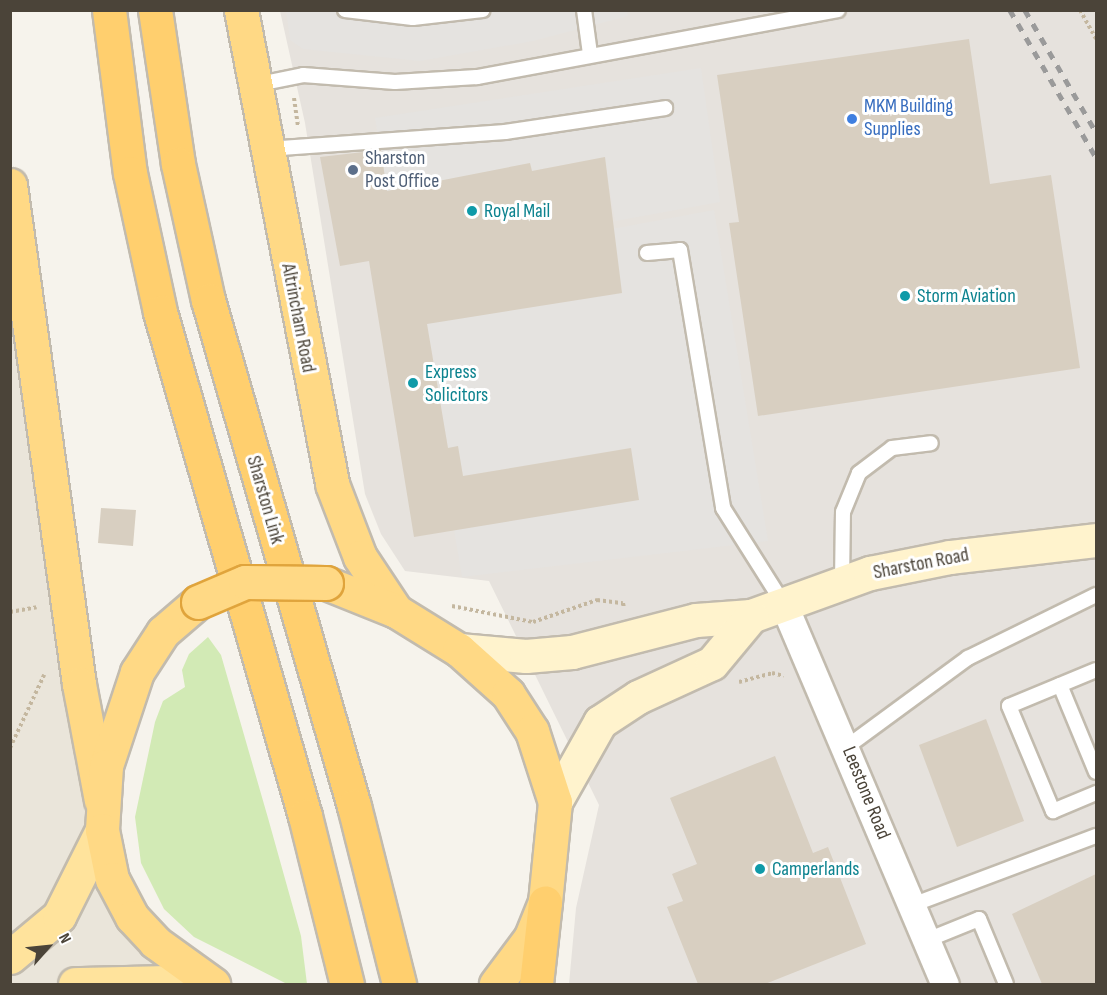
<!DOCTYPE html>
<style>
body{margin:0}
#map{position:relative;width:1107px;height:995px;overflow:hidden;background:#f6f3ec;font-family:"Sofia Sans Condensed",sans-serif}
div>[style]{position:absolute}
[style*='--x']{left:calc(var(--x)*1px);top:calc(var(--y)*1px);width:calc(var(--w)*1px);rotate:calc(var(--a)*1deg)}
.residential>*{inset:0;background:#eae5da}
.industrial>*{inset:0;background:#e6e2dd}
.green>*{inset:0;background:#d2eab5}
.parking>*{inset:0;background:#e5e3e0}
.building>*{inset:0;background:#d8cfc1}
.path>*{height:4px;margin-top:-2px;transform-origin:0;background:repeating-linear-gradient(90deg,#c4b79f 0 3px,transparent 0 6px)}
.roads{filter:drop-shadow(2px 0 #c2bbae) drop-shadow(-2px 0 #c2bbae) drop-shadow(0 2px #c2bbae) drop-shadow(0 -2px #c2bbae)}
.service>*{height:14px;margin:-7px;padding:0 7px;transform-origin:7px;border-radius:7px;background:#fff}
.minor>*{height:27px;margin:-13.5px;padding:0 13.5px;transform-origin:13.5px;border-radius:13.5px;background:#fff}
.secondary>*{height:33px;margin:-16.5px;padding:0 16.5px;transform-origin:16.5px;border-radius:16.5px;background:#fff3cd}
.primary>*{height:33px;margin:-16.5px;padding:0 16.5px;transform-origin:16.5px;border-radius:16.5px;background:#ffe39c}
.trunk>*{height:33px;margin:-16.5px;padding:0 16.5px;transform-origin:16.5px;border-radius:16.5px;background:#ffd985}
.motorway>*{height:33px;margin:-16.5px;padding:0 16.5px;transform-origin:16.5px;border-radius:16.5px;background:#ffcf6e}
.rail>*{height:4.5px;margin-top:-2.25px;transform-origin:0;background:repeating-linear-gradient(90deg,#9a9a9a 0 8px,transparent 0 16px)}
.bridges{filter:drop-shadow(2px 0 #e0a43c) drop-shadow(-2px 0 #e0a43c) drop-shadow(0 2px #e0a43c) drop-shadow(0 -2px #e0a43c)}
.trunk-bridge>*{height:33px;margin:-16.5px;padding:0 16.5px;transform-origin:16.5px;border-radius:16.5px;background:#ffd985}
.dots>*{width:16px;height:16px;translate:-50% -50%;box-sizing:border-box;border:3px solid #fff;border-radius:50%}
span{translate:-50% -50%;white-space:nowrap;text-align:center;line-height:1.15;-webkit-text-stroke:6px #fff;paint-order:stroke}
.shop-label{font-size:20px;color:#366cbe}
.left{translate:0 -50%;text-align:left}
.service-label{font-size:20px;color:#4e5e75}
.culture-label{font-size:20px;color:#0d838f}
.street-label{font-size:20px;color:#4b4439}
.frame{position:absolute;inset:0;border:12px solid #4b4439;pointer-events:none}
.north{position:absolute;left:18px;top:917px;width:60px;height:60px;-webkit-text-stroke:4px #fff;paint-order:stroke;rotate:63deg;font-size:16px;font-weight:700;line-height:24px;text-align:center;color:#4b4439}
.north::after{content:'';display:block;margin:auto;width:21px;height:27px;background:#4b4439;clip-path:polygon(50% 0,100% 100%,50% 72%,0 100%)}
</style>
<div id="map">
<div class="residential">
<div style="clip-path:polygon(10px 185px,122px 901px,213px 984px,11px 984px)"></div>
</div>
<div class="industrial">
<div style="clip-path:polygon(280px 11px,1096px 11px,1096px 984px,569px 984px,576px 908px,599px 805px,489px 581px,405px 571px,381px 534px,365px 494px,305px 123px)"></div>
</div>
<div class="green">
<div style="clip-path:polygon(208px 637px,221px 655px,268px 818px,301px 936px,307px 984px,287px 984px,194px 937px,164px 909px,141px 863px,135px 817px,155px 722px,163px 701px,185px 687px,182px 670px,189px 654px)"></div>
</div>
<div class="parking">
<div style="clip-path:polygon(627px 10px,628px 16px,533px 41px,420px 61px,303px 49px,290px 40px,286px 11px)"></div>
<div style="clip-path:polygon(701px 68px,720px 202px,615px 221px,604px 157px,532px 171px,530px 163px,387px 191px,375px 118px)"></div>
<div style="clip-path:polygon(714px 210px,768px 541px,462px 577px,454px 530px,630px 448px,463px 476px,458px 447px,448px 448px,426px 317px,456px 319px,622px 293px,612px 229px)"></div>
</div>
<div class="building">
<div style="clip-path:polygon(969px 39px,990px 184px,1051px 175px,1080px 368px,758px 416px,729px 223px,739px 222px,717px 75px)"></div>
<div style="clip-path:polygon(381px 150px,387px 191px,530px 163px,532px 171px,605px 157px,622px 293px,427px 324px,448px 448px,458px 446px,463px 476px,631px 448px,639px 500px,414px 537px,369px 261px,340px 266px,320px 157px)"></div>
<div style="clip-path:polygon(101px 508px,136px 510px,133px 546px,98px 543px)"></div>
<div style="clip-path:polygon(986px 719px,1024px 821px,957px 847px,919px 745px)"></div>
<div style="clip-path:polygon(775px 756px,813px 853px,828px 847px,866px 944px,765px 984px,698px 984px,667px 907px,683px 901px,672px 874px,697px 864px,670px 798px)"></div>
<div style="clip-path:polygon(1096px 874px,1096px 984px,1042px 984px,1012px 914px)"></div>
</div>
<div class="path">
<div style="--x:1080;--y:10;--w:33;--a:61"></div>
<div style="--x:294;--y:98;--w:28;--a:82"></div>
<div style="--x:452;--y:606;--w:83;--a:11.2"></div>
<div style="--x:533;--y:622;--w:68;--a:-19"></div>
<div style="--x:597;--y:600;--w:26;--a:7"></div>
<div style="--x:623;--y:603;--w:5;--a:79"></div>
<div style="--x:10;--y:612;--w:27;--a:-10"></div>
<div style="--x:739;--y:682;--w:34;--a:-15"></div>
<div style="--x:772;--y:673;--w:12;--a:14"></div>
<div style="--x:10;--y:748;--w:81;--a:-65"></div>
</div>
<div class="roads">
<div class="service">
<div style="--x:345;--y:10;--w:68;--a:6.7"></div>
<div style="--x:413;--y:18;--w:70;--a:-6.5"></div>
<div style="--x:584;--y:10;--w:44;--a:82.2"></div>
<div style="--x:254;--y:85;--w:50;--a:-11.5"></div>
<div style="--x:303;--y:75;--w:92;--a:4.4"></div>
<div style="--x:395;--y:82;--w:82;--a:-3.5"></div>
<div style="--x:477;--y:77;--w:367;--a:-10.5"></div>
<div style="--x:267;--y:149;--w:239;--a:-4.1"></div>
<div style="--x:505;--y:132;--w:162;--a:-8.5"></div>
<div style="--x:647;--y:253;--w:33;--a:-5"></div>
<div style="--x:680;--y:250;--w:262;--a:80.5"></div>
<div style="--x:723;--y:508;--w:112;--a:57.7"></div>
<div style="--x:842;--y:582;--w:70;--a:-89.2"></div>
<div style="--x:843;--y:512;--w:42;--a:-67.7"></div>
<div style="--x:859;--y:473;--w:41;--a:-37.1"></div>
<div style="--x:892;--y:448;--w:39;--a:-7"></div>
<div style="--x:1096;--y:670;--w:94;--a:157.5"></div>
<div style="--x:1009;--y:706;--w:114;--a:67.3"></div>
<div style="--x:1053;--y:811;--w:47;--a:-22.7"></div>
<div style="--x:1060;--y:685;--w:94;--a:67.5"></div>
<div style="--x:848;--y:746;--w:149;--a:-36.3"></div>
<div style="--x:968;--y:658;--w:143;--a:-26.2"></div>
<div style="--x:912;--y:905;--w:197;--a:-20.6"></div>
<div style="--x:927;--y:940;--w:56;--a:-22"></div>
<div style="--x:979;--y:919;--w:70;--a:67.4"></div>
</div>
<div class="minor">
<div style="--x:783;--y:603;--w:414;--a:67"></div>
</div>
<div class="secondary">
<div style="--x:459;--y:650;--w:67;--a:5.1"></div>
<div style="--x:526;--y:656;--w:46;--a:-5"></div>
<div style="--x:572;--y:652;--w:128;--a:-14.5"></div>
<div style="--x:696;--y:620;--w:55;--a:-4.2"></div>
<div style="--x:751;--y:616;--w:127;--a:-19.9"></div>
<div style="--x:870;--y:573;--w:82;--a:-11.3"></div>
<div style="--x:950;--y:557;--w:147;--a:-6.6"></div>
<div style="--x:555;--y:802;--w:92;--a:-60.6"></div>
<div style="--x:600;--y:722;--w:45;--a:-33.3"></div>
<div style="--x:638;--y:697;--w:81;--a:-24.7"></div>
<div style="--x:712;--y:663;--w:61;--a:-50.3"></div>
</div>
<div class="primary">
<div style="--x:10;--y:957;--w:64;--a:-39.9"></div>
<div style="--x:59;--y:916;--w:96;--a:-63.4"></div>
<div style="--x:75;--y:984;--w:132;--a:-1.3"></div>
</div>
<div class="trunk">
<div style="--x:241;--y:10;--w:483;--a:79.1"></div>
<div style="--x:332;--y:484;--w:78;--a:69"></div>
<div style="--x:360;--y:557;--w:65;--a:56.3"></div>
<div style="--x:10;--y:185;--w:504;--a:82.13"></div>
<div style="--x:79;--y:684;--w:118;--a:79.3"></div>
<div style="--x:326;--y:583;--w:75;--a:21.8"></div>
<div style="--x:396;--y:611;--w:74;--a:31.8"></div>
<div style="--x:459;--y:650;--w:66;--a:41.9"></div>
<div style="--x:508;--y:694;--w:44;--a:57"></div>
<div style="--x:532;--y:731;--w:75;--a:72.1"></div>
<div style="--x:555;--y:802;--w:100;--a:95.7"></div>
<div style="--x:545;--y:902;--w:38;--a:112"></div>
<div style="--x:531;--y:937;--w:59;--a:126.7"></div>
<div style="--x:198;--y:602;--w:46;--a:139.4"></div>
<div style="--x:163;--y:632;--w:48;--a:123"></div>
<div style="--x:137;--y:672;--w:99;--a:108.3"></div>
<div style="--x:106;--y:766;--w:64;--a:93.6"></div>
<div style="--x:102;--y:830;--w:50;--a:78.5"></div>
<div style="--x:112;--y:879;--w:43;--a:62.2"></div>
<div style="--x:132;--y:917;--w:34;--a:47"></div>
<div style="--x:155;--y:942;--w:72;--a:35.9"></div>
</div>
<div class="motorway">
<div style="--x:109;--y:10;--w:164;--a:82.7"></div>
<div style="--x:130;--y:173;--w:142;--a:77.8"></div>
<div style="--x:160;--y:312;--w:524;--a:73.95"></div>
<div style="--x:305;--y:816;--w:173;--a:76"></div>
<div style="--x:155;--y:10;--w:156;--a:81.5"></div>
<div style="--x:178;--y:164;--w:139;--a:77.6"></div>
<div style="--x:208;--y:300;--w:527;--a:73.91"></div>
<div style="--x:354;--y:806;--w:184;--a:75.8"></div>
<div style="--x:536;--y:984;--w:82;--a:-83.7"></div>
</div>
</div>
<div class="rail">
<div style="--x:1010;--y:10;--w:170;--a:59.7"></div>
<div style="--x:1025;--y:10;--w:141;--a:59.8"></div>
</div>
<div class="bridges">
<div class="trunk-bridge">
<div style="--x:198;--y:602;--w:51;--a:-23.1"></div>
<div style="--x:245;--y:582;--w:81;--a:0.7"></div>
</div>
</div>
<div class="dots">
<div style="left:852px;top:119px;background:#3f7fe0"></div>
<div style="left:353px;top:170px;background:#5c6f8a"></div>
<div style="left:472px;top:211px;background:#0f9aa8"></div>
<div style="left:905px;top:296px;background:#0f9aa8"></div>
<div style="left:413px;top:383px;background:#0f9aa8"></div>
<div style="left:760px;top:869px;background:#0f9aa8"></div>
</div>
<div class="shop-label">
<span class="left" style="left:864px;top:118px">MKM Building<br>Supplies</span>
</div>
<div class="service-label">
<span class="left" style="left:365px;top:170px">Sharston<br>Post Office</span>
</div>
<div class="culture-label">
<span class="left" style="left:484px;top:211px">Royal Mail</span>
<span class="left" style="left:917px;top:296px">Storm Aviation</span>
<span class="left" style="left:425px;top:384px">Express<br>Solicitors</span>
<span class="left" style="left:772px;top:869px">Camperlands</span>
</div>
<div class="street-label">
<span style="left:298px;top:318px;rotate:79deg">Altrincham Road</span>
<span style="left:265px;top:500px;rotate:74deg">Sharston Link</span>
<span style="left:921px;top:564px;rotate:-11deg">Sharston Road</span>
<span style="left:866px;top:793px;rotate:68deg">Leestone Road</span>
</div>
<div class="frame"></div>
<div class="north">N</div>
</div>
